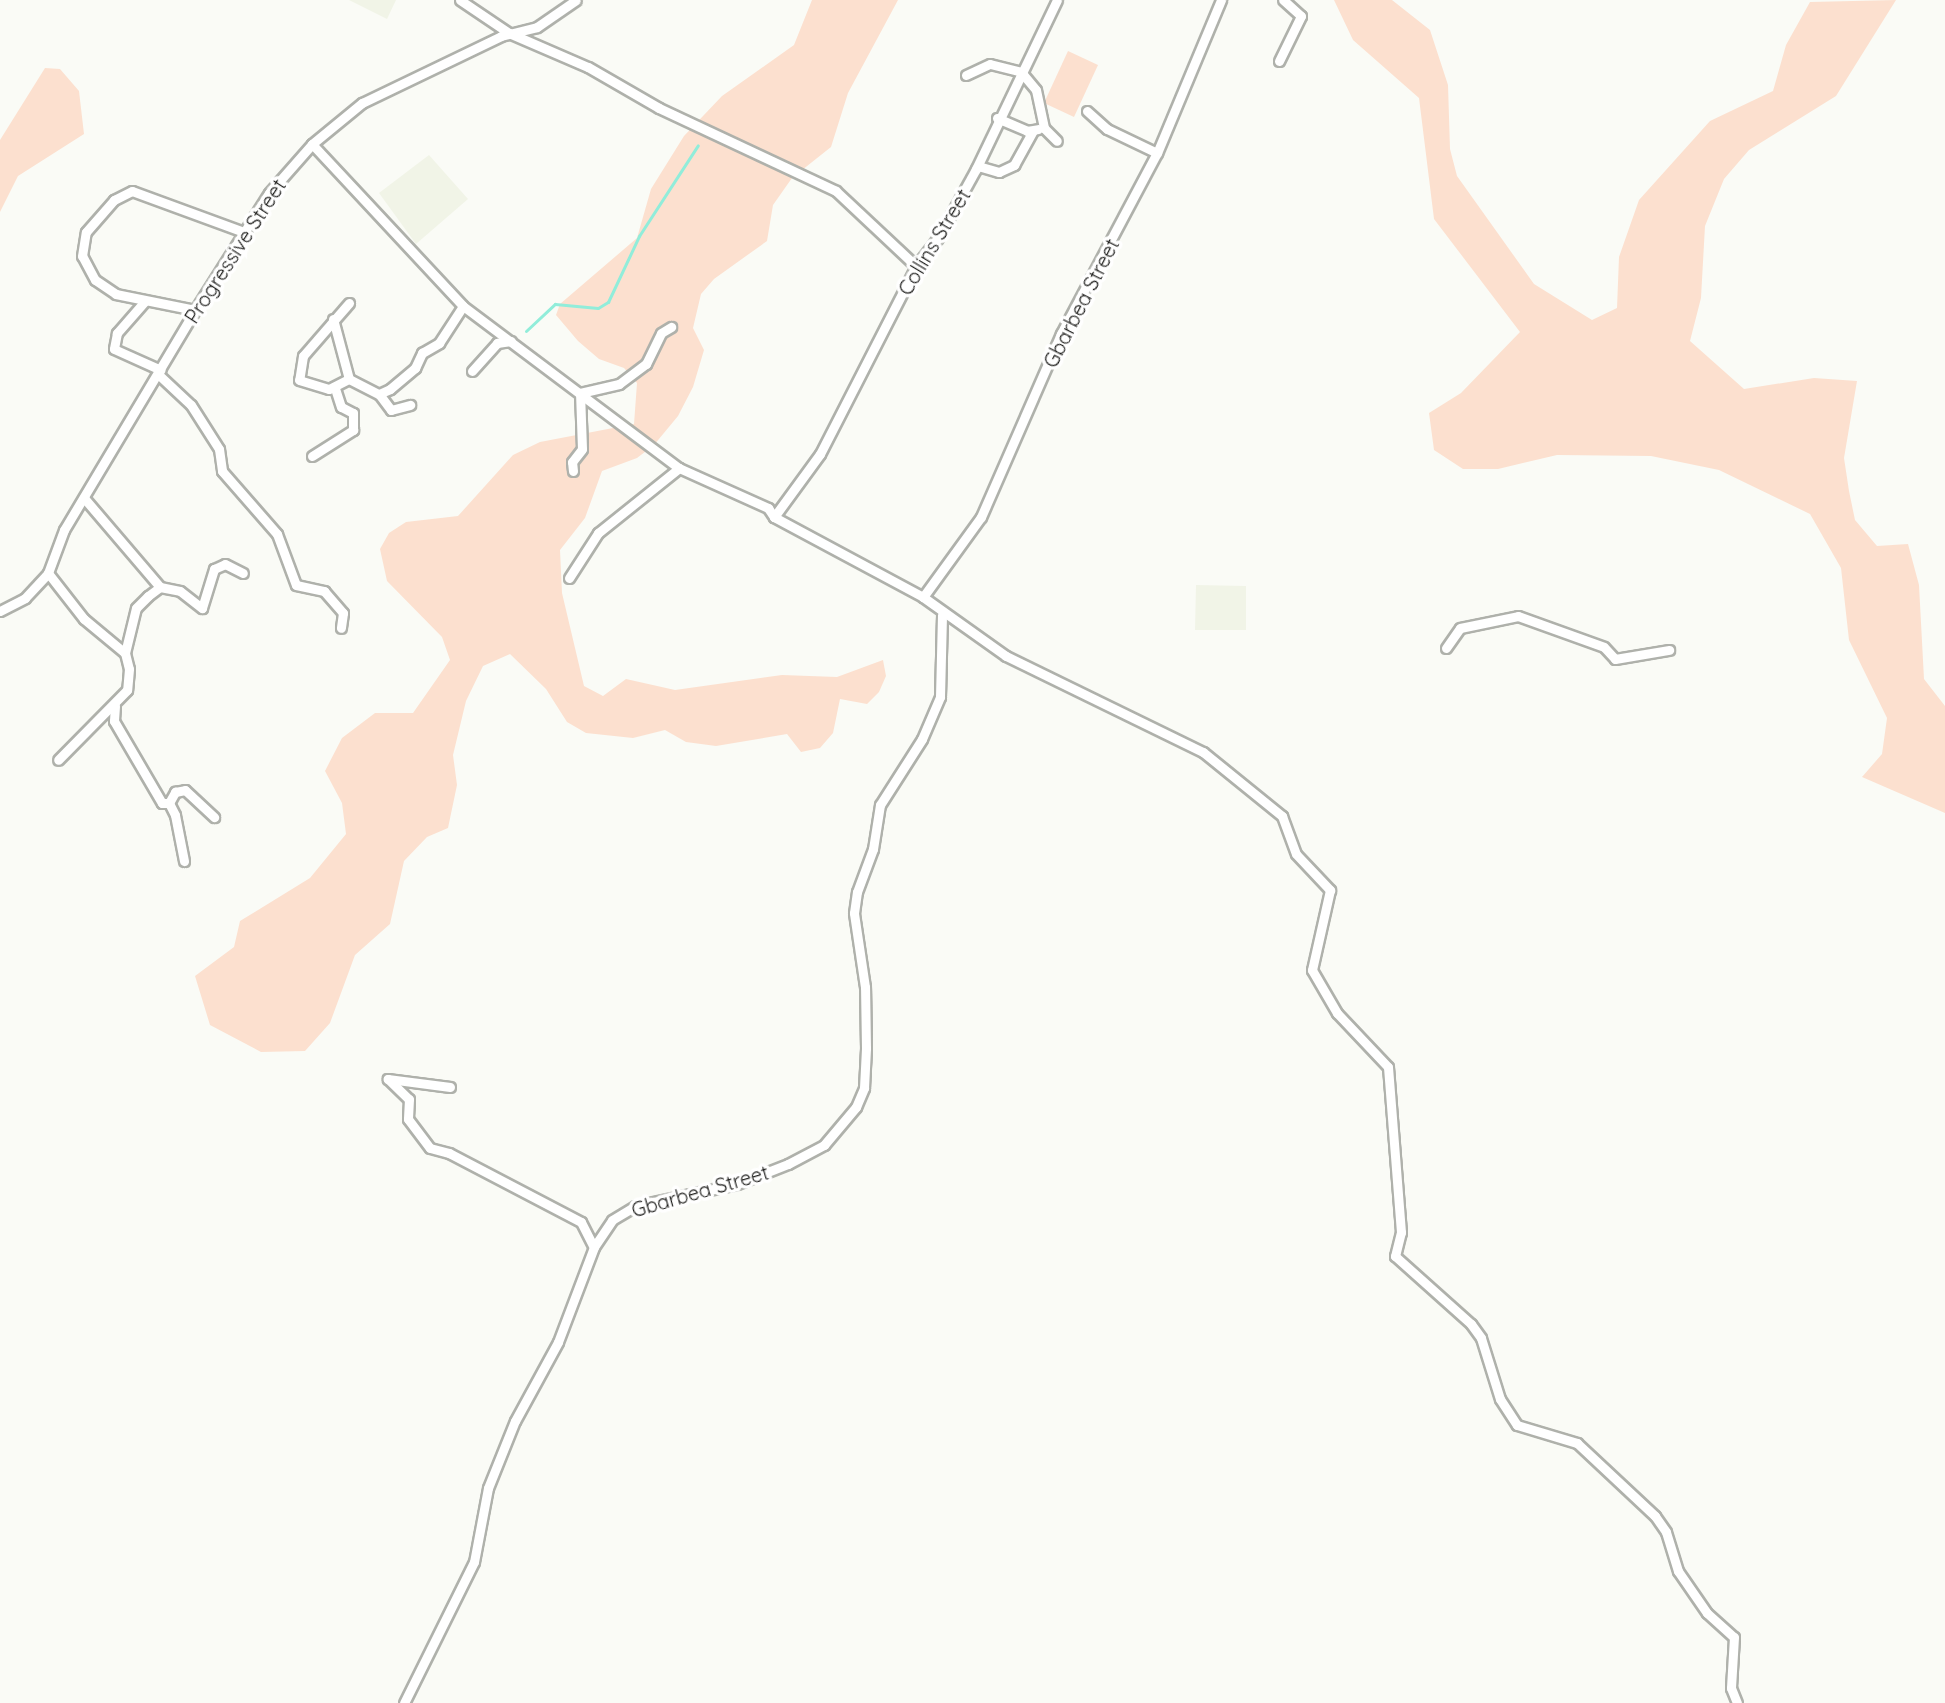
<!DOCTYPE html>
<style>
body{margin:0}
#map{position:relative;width:1945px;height:1703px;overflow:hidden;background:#fafbf6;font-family:Quicksand,sans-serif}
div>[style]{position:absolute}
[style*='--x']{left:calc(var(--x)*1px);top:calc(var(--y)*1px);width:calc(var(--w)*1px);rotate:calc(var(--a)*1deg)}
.built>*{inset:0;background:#f1f4e7}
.green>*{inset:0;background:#fce0cf}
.stream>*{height:3px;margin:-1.5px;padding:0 1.5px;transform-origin:1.5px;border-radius:1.5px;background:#91edda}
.roads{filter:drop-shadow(2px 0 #afb1ab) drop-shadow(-2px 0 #afb1ab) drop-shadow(0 2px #afb1ab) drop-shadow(0 -2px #afb1ab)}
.street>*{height:9px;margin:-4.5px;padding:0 4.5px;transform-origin:4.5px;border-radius:4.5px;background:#fff}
span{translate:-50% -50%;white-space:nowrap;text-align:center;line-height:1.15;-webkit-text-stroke:7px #fff;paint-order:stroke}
.street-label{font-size:20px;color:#1c1c1a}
</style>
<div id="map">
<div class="built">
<div style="clip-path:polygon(349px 0,396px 0,387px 19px)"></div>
<div style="clip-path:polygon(429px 155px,468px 199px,416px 244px,379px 193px)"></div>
<div style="clip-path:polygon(1196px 585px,1246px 586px,1246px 630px,1195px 630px)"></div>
</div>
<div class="green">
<div style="clip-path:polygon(812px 0,898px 0,848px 93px,831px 147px,792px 178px,773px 205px,767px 241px,714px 279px,701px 294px,693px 328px,704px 350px,693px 387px,678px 416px,654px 445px,637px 458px,602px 471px,585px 518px,560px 550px,562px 593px,584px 686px,603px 696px,626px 679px,675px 690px,782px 675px,837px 677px,883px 660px,886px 676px,879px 692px,867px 704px,840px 699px,833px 733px,820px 748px,801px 752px,787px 734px,716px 746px,686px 742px,665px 730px,633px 738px,586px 733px,567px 722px,546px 689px,510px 654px,483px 666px,466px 701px,453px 755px,457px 785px,448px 828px,427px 837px,404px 861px,390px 924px,355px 955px,330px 1023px,305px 1051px,261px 1052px,210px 1025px,195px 976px,234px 947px,240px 921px,310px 878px,346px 834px,342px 803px,325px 771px,342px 738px,375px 713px,413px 713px,450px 660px,442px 637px,387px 581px,380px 549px,389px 533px,406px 522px,458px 516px,513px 455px,540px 442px,634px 424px,637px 383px,624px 368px,599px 359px,578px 341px,556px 315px,560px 304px,637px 238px,651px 189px,684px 136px,722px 96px,794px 45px)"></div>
<div style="clip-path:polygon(1334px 0,1392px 0,1430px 30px,1448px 85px,1450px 149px,1457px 176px,1534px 284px,1592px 320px,1617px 308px,1619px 257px,1639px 200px,1710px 121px,1773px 91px,1786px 45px,1810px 2px,1896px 0,1836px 96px,1749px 150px,1724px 179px,1705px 226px,1701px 298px,1690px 341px,1744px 389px,1814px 378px,1857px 381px,1844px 458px,1849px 491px,1855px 520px,1877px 546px,1908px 544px,1919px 585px,1924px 679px,1945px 706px,1945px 813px,1862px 777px,1882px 754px,1887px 718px,1849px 640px,1841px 568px,1810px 514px,1719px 470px,1651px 456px,1557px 455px,1498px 469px,1463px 469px,1434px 450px,1429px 413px,1461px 393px,1520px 332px,1434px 219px,1419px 98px,1353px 40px)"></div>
<div style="clip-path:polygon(1068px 51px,1098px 65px,1074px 117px,1044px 103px)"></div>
<div style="clip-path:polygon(45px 68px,60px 69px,79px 91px,84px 134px,18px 176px,0 212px,0 140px)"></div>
</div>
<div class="stream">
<div style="--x:526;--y:331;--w:40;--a:-43"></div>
<div style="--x:555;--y:304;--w:43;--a:5.3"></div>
<div style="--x:598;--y:308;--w:12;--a:-31"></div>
<div style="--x:608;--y:302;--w:73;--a:-64.8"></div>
<div style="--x:639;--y:236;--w:108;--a:-57"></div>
</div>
<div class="roads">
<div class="street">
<div style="--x:460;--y:0;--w:59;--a:34"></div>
<div style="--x:509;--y:33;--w:86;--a:23.3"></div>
<div style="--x:588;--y:67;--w:82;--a:30"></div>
<div style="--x:659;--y:108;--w:195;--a:25.1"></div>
<div style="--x:836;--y:191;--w:110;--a:43.2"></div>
<div style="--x:1279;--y:61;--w:50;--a:-63.9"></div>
<div style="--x:1301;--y:16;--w:24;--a:-138"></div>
<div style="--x:966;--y:75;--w:26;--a:-25"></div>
<div style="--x:990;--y:64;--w:32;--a:14"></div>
<div style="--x:1021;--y:72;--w:23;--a:50"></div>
<div style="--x:1036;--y:90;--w:39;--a:78"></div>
<div style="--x:1044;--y:128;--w:18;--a:45"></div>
<div style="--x:1087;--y:111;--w:27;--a:42"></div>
<div style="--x:1107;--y:129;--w:55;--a:25.6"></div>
<div style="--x:997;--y:118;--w:33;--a:23"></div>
<div style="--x:1027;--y:131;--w:11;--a:-10"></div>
<div style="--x:312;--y:144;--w:221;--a:47"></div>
<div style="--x:463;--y:306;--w:270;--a:36.9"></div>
<div style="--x:679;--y:468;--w:98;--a:24.2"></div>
<div style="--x:768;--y:508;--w:11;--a:56"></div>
<div style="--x:774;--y:517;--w:169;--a:28.2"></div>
<div style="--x:923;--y:597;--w:102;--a:35.4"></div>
<div style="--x:1006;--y:656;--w:219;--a:26"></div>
<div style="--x:1203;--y:752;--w:102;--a:39"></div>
<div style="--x:1282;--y:816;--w:40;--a:69.8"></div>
<div style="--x:1296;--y:854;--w:50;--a:46.6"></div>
<div style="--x:1330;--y:890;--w:82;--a:102.7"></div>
<div style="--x:1312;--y:970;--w:50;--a:59.8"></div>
<div style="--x:1337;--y:1013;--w:74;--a:46.6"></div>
<div style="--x:1388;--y:1067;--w:166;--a:85.5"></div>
<div style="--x:1401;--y:1232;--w:25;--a:104"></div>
<div style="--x:1395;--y:1256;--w:102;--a:41.8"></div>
<div style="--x:1471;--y:1324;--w:17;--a:54"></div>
<div style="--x:1481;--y:1338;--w:64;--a:72.7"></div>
<div style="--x:1500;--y:1399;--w:31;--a:57"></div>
<div style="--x:1517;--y:1425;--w:63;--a:16.7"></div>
<div style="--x:1577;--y:1443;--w:107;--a:43.1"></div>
<div style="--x:1655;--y:1516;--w:19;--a:55"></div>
<div style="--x:1666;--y:1532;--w:41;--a:72.9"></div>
<div style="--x:1678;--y:1571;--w:51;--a:55.4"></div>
<div style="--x:1707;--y:1613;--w:36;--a:42"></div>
<div style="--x:1734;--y:1637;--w:51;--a:93.4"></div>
<div style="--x:1731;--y:1688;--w:16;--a:68"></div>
<div style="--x:978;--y:166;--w:22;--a:16"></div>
<div style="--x:999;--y:172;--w:17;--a:-25"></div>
<div style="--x:1014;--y:165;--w:39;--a:-61"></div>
<div style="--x:145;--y:301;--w:43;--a:131.2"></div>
<div style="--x:117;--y:333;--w:16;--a:101"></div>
<div style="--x:114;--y:349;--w:51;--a:24.1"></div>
<div style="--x:349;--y:303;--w:70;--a:131"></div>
<div style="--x:303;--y:356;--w:24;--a:99"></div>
<div style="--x:299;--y:380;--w:31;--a:17"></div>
<div style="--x:329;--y:389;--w:22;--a:-27"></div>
<div style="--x:349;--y:379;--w:34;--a:27"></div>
<div style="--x:379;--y:394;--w:12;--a:-24"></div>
<div style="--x:390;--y:389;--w:33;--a:-40"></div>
<div style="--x:415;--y:368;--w:17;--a:-65"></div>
<div style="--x:422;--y:353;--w:20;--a:-30"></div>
<div style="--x:439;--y:343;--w:44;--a:-57"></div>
<div style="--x:195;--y:310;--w:81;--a:-168.6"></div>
<div style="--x:116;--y:294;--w:25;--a:-146"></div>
<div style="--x:95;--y:280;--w:27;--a:-118"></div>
<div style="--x:82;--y:256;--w:24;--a:-81"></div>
<div style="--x:86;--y:232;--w:43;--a:-48.8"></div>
<div style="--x:114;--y:200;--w:20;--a:-27"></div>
<div style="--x:132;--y:191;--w:122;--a:20.1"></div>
<div style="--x:333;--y:319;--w:62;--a:75.1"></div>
<div style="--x:472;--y:371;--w:38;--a:-48"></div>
<div style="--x:497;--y:343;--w:14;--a:-8"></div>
<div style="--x:160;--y:376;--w:42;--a:43.1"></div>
<div style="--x:191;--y:405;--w:52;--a:57.5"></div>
<div style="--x:219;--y:449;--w:22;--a:82"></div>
<div style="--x:222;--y:471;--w:84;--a:48.9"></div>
<div style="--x:277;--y:534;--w:54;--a:69.6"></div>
<div style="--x:296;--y:585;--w:29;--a:12"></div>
<div style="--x:324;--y:591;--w:29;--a:49"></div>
<div style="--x:343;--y:613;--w:15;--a:98"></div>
<div style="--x:379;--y:394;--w:20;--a:53"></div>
<div style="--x:391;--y:410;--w:20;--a:-15"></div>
<div style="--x:312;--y:456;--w:49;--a:-32.4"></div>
<div style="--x:353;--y:430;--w:17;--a:-90"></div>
<div style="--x:353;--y:413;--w:13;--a:-153"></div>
<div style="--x:341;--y:407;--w:20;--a:-108"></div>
<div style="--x:573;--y:471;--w:9;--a:-96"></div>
<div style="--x:572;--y:462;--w:16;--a:-52"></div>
<div style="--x:582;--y:449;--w:56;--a:-92"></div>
<div style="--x:580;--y:393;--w:40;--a:-13"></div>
<div style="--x:619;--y:384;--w:34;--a:-37"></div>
<div style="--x:646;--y:364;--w:34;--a:-64"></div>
<div style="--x:661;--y:333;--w:12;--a:-31"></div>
<div style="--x:84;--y:498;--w:117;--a:49.5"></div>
<div style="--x:774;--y:517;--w:78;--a:-53.9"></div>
<div style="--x:820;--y:454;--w:211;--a:-62.9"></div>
<div style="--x:916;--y:266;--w:36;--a:-52"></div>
<div style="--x:938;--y:238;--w:79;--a:-61.2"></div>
<div style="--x:976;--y:169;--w:187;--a:-64.4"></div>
<div style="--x:48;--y:573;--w:58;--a:52"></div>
<div style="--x:84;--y:619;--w:53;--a:39.7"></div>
<div style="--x:125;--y:653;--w:16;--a:76"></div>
<div style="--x:129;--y:669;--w:21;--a:95"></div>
<div style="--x:127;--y:690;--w:98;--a:134.6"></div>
<div style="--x:569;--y:578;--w:54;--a:-57.2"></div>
<div style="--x:598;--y:533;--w:104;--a:-38.7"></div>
<div style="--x:923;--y:597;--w:99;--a:-54.1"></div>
<div style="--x:981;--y:517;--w:200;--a:-66.4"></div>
<div style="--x:1061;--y:334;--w:205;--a:-62.1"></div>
<div style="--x:1157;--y:153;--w:166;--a:-67.3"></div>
<div style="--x:0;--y:611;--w:28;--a:-27"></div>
<div style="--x:25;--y:598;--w:34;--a:-47"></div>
<div style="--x:48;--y:573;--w:46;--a:-69.6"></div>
<div style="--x:64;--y:530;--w:256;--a:-59.2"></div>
<div style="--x:195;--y:310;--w:138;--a:-57.7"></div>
<div style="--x:269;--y:193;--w:65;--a:-48.7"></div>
<div style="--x:312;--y:144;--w:65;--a:-39.4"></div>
<div style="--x:362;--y:103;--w:154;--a:-25.7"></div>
<div style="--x:501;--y:36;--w:37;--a:-14"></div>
<div style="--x:537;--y:27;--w:47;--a:-34.7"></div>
<div style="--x:1446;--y:648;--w:24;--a:-55"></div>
<div style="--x:1460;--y:628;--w:59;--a:-11.7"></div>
<div style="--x:1518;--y:616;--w:91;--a:19.8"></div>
<div style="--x:1604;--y:647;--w:16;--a:47"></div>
<div style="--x:1615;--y:659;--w:55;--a:-9.5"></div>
<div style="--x:125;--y:653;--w:46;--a:-76.3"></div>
<div style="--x:136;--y:608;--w:17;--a:-45"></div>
<div style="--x:148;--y:596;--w:15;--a:-37"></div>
<div style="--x:160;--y:587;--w:20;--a:11"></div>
<div style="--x:180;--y:591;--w:28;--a:38"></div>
<div style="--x:202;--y:608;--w:41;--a:-72.9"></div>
<div style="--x:214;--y:569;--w:12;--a:-24"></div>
<div style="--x:225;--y:564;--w:20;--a:27"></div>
<div style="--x:115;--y:706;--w:15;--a:94"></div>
<div style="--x:114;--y:721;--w:95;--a:59.7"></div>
<div style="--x:162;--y:803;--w:7;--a:0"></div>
<div style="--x:169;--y:803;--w:13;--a:63"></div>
<div style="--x:175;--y:815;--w:47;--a:78.9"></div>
<div style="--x:169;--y:803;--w:13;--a:-61"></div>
<div style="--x:175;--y:792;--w:10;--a:-11"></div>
<div style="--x:185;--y:790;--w:40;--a:43"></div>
<div style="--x:450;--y:1087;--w:63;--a:-172.6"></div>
<div style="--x:388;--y:1079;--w:29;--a:44"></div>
<div style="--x:409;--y:1099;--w:20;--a:93"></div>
<div style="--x:408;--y:1119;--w:36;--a:53"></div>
<div style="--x:430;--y:1148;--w:20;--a:15"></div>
<div style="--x:449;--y:1153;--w:149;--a:27.6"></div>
<div style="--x:581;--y:1222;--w:28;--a:63"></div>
<div style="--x:404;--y:1703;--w:157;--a:-63.6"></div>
<div style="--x:474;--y:1562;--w:75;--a:-79.3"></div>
<div style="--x:488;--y:1488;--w:72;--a:-68.1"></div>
<div style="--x:515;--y:1421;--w:90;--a:-61.4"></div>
<div style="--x:558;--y:1342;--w:102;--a:-69.2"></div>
<div style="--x:594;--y:1247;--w:32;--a:-56"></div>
<div style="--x:612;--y:1220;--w:27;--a:-31"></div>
<div style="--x:635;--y:1206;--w:104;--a:-12.2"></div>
<div style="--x:737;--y:1184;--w:55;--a:-21.4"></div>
<div style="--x:788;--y:1164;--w:41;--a:-27.8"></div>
<div style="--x:824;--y:1145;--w:50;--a:-49.9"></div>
<div style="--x:856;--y:1107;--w:21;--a:-67"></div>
<div style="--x:864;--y:1088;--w:40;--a:-87.1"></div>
<div style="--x:866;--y:1048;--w:61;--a:-90.9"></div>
<div style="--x:865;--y:987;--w:75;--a:-98.5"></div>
<div style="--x:854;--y:913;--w:21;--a:-82"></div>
<div style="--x:857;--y:892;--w:46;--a:-69.6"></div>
<div style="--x:873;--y:849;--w:45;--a:-81"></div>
<div style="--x:880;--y:805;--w:78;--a:-57.5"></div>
<div style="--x:922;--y:739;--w:46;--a:-66.8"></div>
<div style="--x:940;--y:697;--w:82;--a:-88.6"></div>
</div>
</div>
<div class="street-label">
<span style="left:934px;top:242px;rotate:-59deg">Collins Street</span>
<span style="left:235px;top:251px;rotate:-57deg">Progressive Street</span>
<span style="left:1081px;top:303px;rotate:-63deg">Gbarbea Street</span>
<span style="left:700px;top:1191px;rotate:-16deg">Gbarbea Street</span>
</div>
</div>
